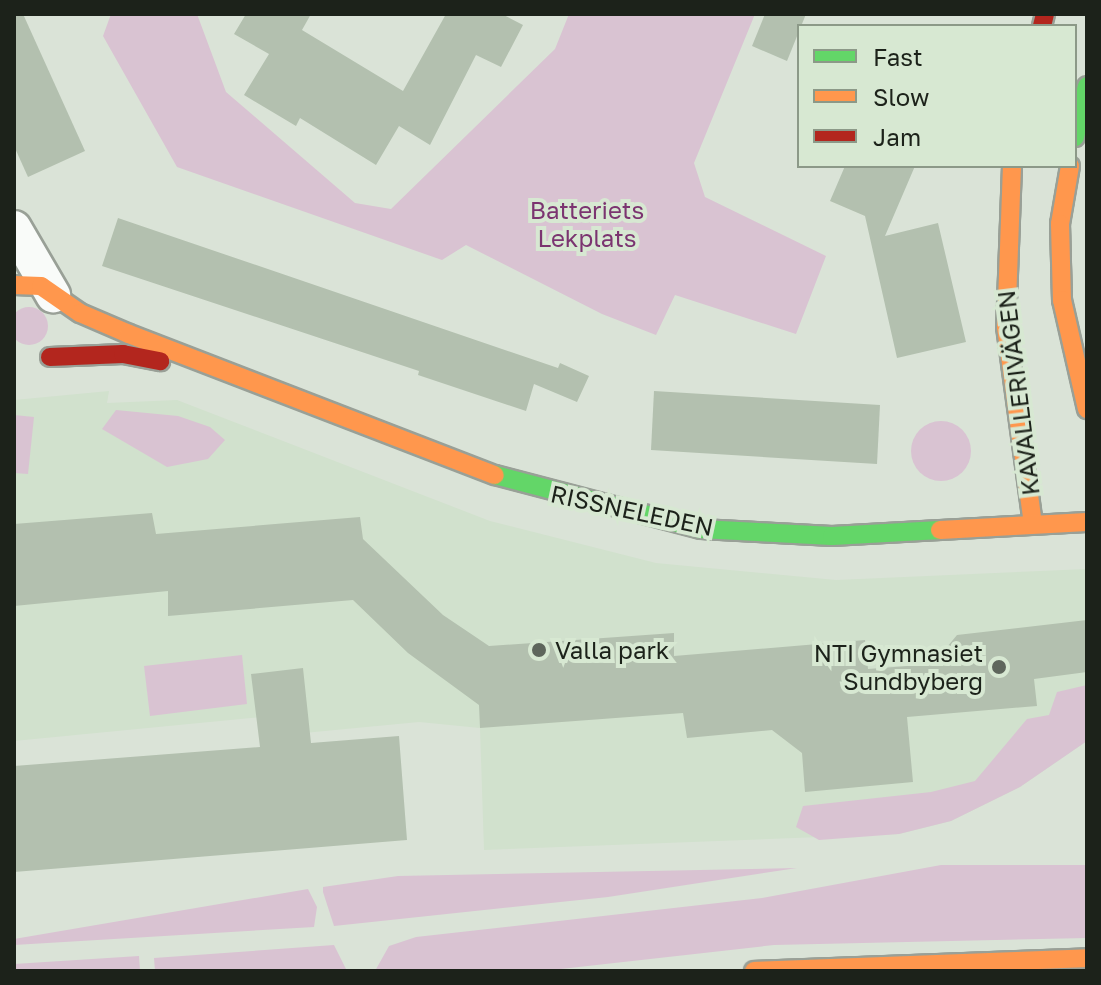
<!DOCTYPE html>
<meta charset="utf-8">
<style>
body{margin:0}
#map{position:relative;width:1101px;height:985px;overflow:hidden;background:#dae3d7;font-family:"Golos Text",sans-serif}
div>[style]{position:absolute}
[style*='--x']{left:calc(var(--x)*1px);top:calc(var(--y)*1px);width:calc(var(--w)*1px);rotate:calc(var(--a)*1deg)}
.built>*{inset:0;background:#d1e1cd}
.green>*{inset:0;background:#d9c3d2}
.round{border-radius:50%}
.building>*{inset:0;background:#b3c0af}
.roads{filter:drop-shadow(2px 0 #99a097) drop-shadow(-2px 0 #99a097) drop-shadow(0 2px #99a097) drop-shadow(0 -2px #99a097)}
.street>*{height:34px;margin:-17px;padding:0 17px;transform-origin:17px;border-radius:17px;background:#f9fbf9}
.fast>*{height:18px;margin:-9px;padding:0 9px;transform-origin:9px;border-radius:9px;background:#63d668}
.slow>*{height:18px;margin:-9px;padding:0 9px;transform-origin:9px;border-radius:9px;background:#ff974d}
.jam>*{height:18px;margin:-9px;padding:0 9px;transform-origin:9px;border-radius:9px;background:#b3261e}
.dots>*{width:22px;height:22px;translate:-50% -50%;box-sizing:border-box;border:4px solid #d7e8d2;border-radius:50%}
span{translate:-50% -50%;white-space:nowrap;text-align:center;line-height:1.15;-webkit-text-stroke:8px #d7e8d2;paint-order:stroke}
.park-label{font-size:24px;color:#7b3470}
.street-label{font-size:24px;color:#1c221a}
.poi-label{font-size:24px;color:#1c221a}
.left{translate:0 -50%;text-align:left}
.right{translate:-100% -50%;text-align:right}
.frame{position:absolute;inset:0;border:16px solid #1c221a;pointer-events:none}
.legend{position:absolute;left:797px;top:24px;width:280px;height:144px;box-sizing:border-box;background:#d7e8d2;border:2px solid #8c9988;margin:0;padding:10px 14px;list-style:none;font-size:24px;color:#1c221a}
.legend li{display:flex;align-items:center;gap:16px;height:40px}
.legend b{width:40px;border:2px solid #8c9988}
</style>
<div id="map">
<div class="built">
<div style="clip-path:polygon(109px 391px,107px 403px,177px 400px,490px 521px,656px 563px,836px 580px,1087px 569px,1087px 741px,1020px 787px,951px 821px,899px 834px,484px 850px,480px 728px,419px 722px,283px 735px,281px 715px,14px 741px,14px 400px)"></div>
</div>
<div class="green">
<div style="clip-path:polygon(111px 14px,197px 14px,226px 92px,355px 203px,391px 209px,555px 49px,569px 14px,755px 14px,694px 163px,705px 197px,826px 256px,796px 334px,675px 295px,656px 335px,602px 314px,466px 245px,442px 260px,177px 167px,103px 36px)"></div>
<div class="round" style="left:10px;top:307px;width:38px;height:38px"></div>
<div style="clip-path:polygon(116px 410px,178px 416px,210px 427px,225px 440px,208px 459px,167px 467px,102px 429px)"></div>
<div style="clip-path:polygon(14px 415px,34px 417px,28px 474px,14px 473px)"></div>
<div class="round" style="left:911px;top:421px;width:60px;height:60px"></div>
<div style="clip-path:polygon(242px 655px,247px 704px,150px 716px,144px 666px)"></div>
<div style="clip-path:polygon(1087px 685px,1087px 741px,1020px 787px,951px 821px,899px 834px,819px 840px,796px 827px,803px 806px,931px 792px,975px 781px,1027px 719px,1049px 715px,1057px 692px)"></div>
<div style="clip-path:polygon(941px 865px,1087px 865px,1087px 938px,774px 945px,543px 971px,375px 971px,389px 946px,416px 937px,762px 898px)"></div>
<div style="clip-path:polygon(797px 868px,608px 897px,334px 926px,323px 892px,323px 887px,398px 876px)"></div>
<div style="clip-path:polygon(308px 889px,317px 907px,314px 927px,14px 945px,14px 939px)"></div>
<div style="clip-path:polygon(334px 945px,347px 971px,155px 971px,154px 958px)"></div>
<div style="clip-path:polygon(139px 956px,140px 971px,14px 971px,14px 964px)"></div>
</div>
<div class="building">
<div style="clip-path:polygon(14px 14px,23px 14px,85px 151px,28px 177px,14px 146px)"></div>
<div style="clip-path:polygon(246px 14px,311px 14px,302px 30px,403px 91px,446px 14px,502px 14px,523px 25px,501px 67px,476px 55px,430px 145px,399px 126px,376px 165px,300px 118px,296px 126px,244px 95px,269px 54px,234px 34px)"></div>
<div style="clip-path:polygon(765px 14px,806px 14px,787px 61px,752px 46px)"></div>
<div style="clip-path:polygon(845px 166px,915px 166px,885px 236px,938px 223px,966px 342px,897px 358px,865px 216px,830px 201px)"></div>
<div style="clip-path:polygon(118px 218px,558px 368px,560px 363px,589px 376px,577px 402px,534px 384px,526px 411px,418px 375px,419px 371px,102px 266px)"></div>
<div style="clip-path:polygon(654px 391px,880px 405px,877px 464px,651px 450px)"></div>
<div style="clip-path:polygon(152px 513px,156px 534px,360px 517px,363px 539px,443px 615px,489px 646px,674px 633px,674px 656px,865px 640px,868px 669px,933px 664px,957px 635px,1087px 620px,1087px 672px,1034px 679px,1037px 706px,907px 717px,913px 782px,805px 792px,802px 753px,772px 730px,687px 738px,683px 713px,480px 728px,479px 705px,408px 653px,353px 600px,168px 616px,168px 591px,14px 606px,14px 524px)"></div>
<div style="clip-path:polygon(303px 668px,311px 743px,399px 736px,407px 840px,14px 872px,14px 766px,260px 747px,251px 674px)"></div>
</div>
<div class="roads">
<div class="street">
<div style="--x:14;--y:228;--w:78;--a:59.8"></div>
</div>
<div class="fast">
<div style="--x:1075;--y:137;--w:52;--a:-76.8"></div>
<div style="--x:495;--y:475;--w:213;--a:14.7"></div>
<div style="--x:701;--y:529;--w:131;--a:3.1"></div>
<div style="--x:832;--y:536;--w:108;--a:-3.2"></div>
</div>
<div class="slow">
<div style="--x:1012;--y:166;--w:161;--a:92.1"></div>
<div style="--x:1006;--y:327;--w:199;--a:82.2"></div>
<div style="--x:1070;--y:166;--w:59;--a:99.8"></div>
<div style="--x:1060;--y:224;--w:76;--a:88.5"></div>
<div style="--x:1062;--y:300;--w:112;--a:77.1"></div>
<div style="--x:14;--y:285;--w:27;--a:2"></div>
<div style="--x:41;--y:286;--w:47;--a:34.7"></div>
<div style="--x:80;--y:313;--w:53;--a:23.2"></div>
<div style="--x:129;--y:334;--w:392;--a:21.1"></div>
<div style="--x:940;--y:530;--w:147;--a:-3.1"></div>
<div style="--x:754;--y:971;--w:333;--a:-2.2"></div>
</div>
<div class="jam">
<div style="--x:1042;--y:26;--w:12;--a:-76"></div>
<div style="--x:50;--y:357;--w:73;--a:-2.4"></div>
<div style="--x:123;--y:354;--w:38;--a:11"></div>
</div>
</div>
<div class="dots">
<div style="left:539px;top:650px;background:#5e665c"></div>
<div style="left:999px;top:667px;background:#5e665c"></div>
</div>
<div class="park-label">
<span style="left:587px;top:224px">Batteriets<br>Lekplats</span>
</div>
<div class="street-label">
<span style="left:1018px;top:393px;rotate:-97deg">KAVALLERIVÄGEN</span>
<span style="left:632px;top:510px;rotate:12deg">RISSNELEDEN</span>
</div>
<div class="poi-label">
<span class="left" style="left:555px;top:650px">Valla park</span>
<span class="right" style="left:983px;top:667px">NTI Gymnasiet<br>Sundbyberg</span>
</div>
<div class="frame"></div>
<ul class="legend">
<li><b style="height:10px;background:#63d668"></b>Fast</li>
<li><b style="height:10px;background:#ff974d"></b>Slow</li>
<li><b style="height:10px;background:#b3261e"></b>Jam</li>
</ul>
</div>
